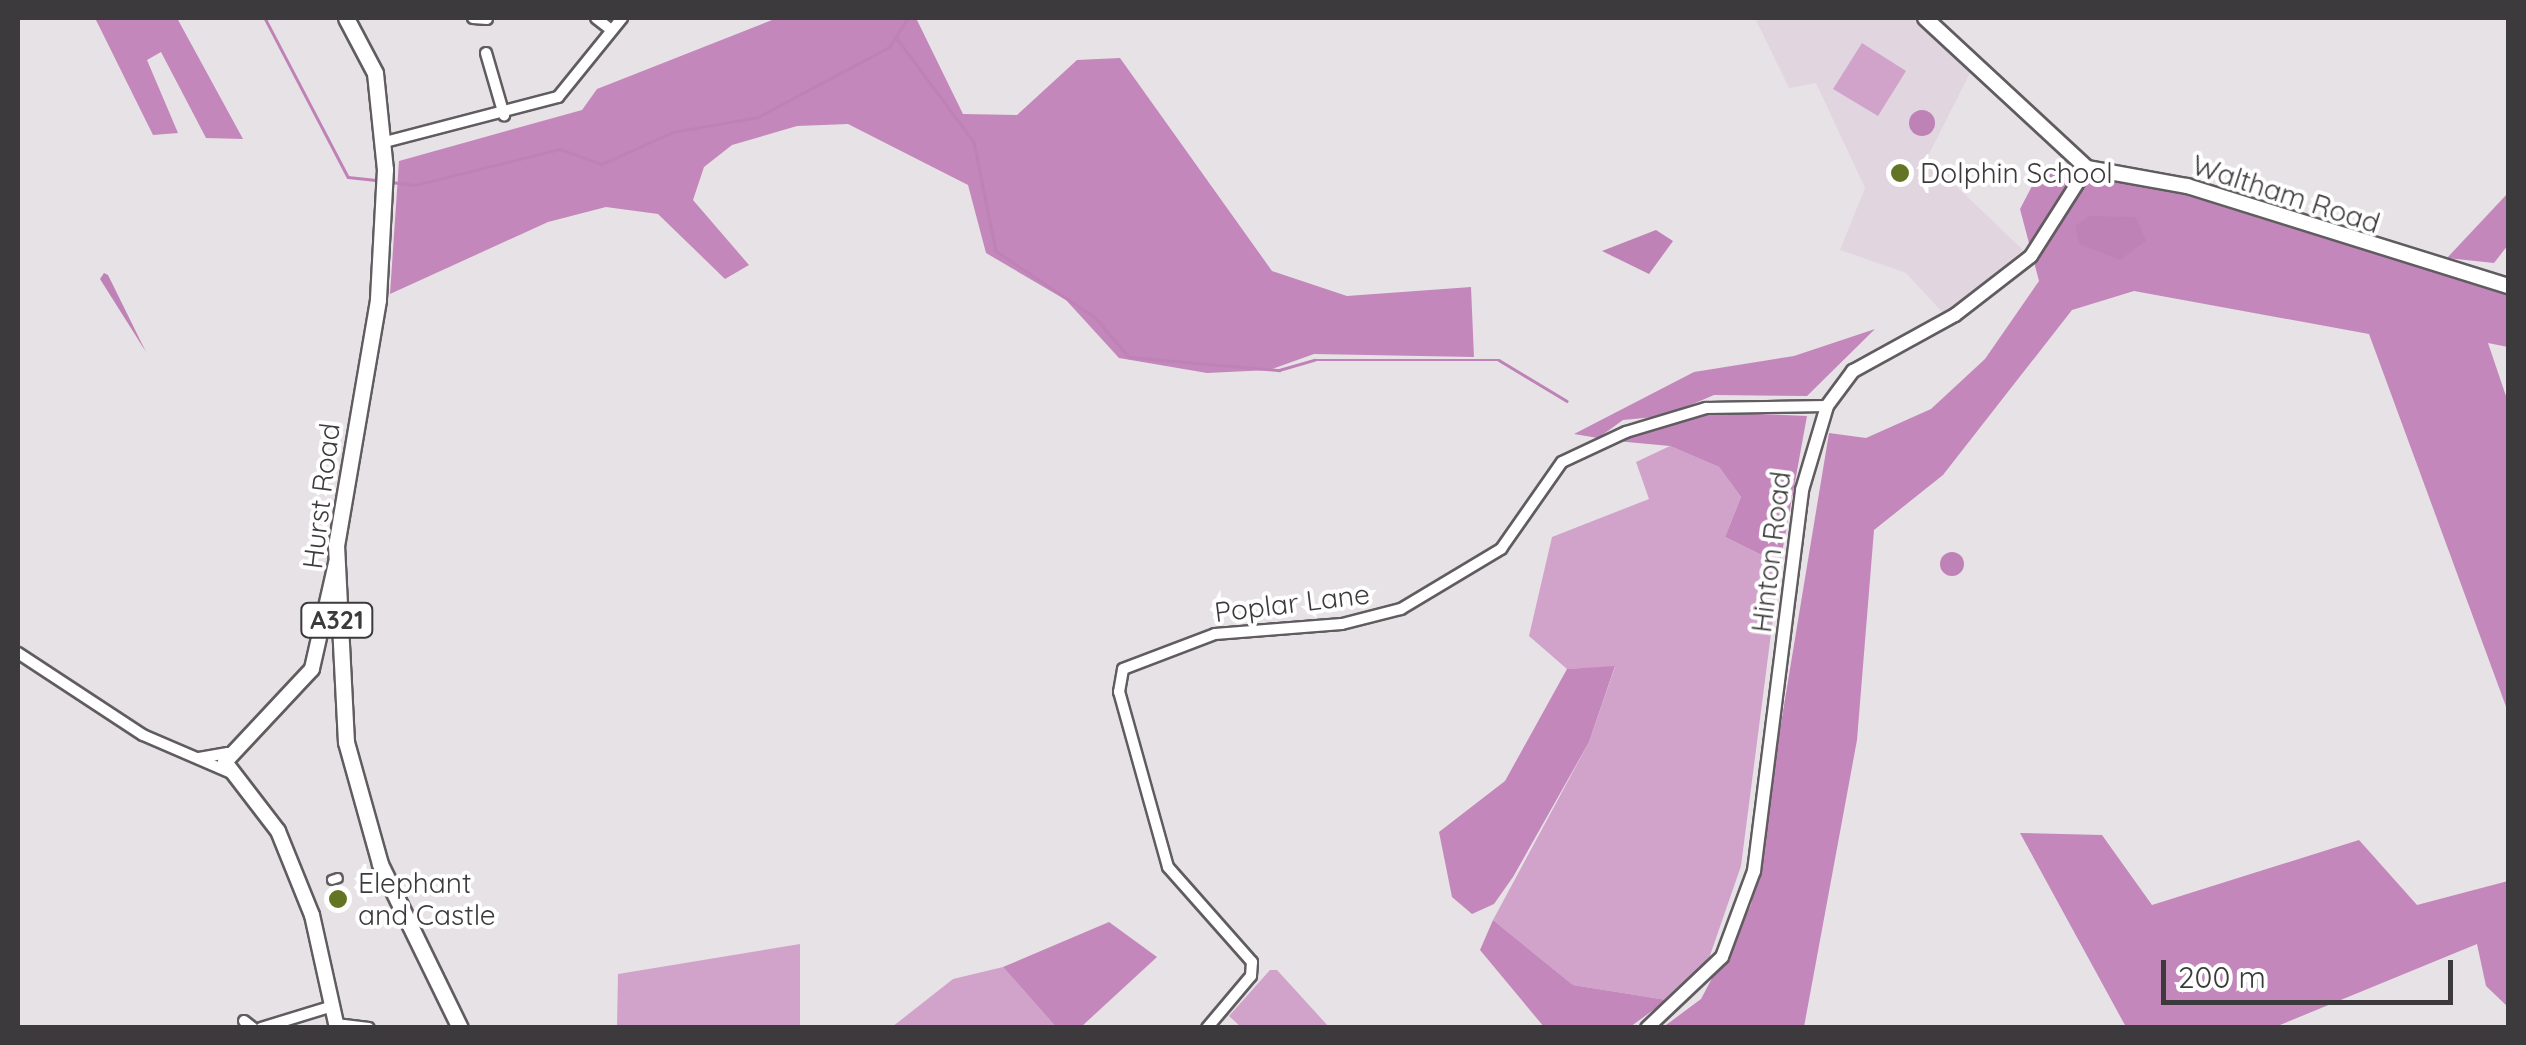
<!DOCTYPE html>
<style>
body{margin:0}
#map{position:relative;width:2526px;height:1045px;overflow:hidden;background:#e7e2e6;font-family:Quicksand,sans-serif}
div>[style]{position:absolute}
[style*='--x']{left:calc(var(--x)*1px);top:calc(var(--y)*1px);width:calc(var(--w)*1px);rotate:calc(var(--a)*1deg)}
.built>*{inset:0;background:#e1d6df}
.green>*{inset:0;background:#d1a3ca}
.forest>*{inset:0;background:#c487bc}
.water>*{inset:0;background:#bf82b7}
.round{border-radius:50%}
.stream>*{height:2.5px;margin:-1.25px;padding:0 1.25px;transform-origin:1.25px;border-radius:1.25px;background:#bf82b7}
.roads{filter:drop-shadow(2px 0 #605c60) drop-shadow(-2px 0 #605c60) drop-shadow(0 2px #605c60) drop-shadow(0 -2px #605c60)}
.pedestrian>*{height:8px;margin:-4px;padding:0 4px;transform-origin:4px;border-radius:4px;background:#fff}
.minor>*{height:10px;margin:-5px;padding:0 5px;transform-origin:5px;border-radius:5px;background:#fff}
.tertiary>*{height:12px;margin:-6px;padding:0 6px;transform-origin:6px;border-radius:6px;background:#fff}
.secondary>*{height:14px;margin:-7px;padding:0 7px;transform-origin:7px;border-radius:7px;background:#fff}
.primary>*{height:15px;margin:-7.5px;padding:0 7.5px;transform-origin:7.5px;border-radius:7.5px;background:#fff}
.dots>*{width:28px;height:28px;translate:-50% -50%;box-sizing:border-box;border:5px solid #fff;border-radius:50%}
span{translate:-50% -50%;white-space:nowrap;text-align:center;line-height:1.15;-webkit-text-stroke:8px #fff;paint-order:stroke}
.shield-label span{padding:2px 8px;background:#fff;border:2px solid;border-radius:8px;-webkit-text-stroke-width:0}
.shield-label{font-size:25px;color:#3c3a3c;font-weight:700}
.poi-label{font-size:28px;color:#3c3a3c}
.left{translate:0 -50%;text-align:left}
.street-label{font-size:28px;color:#3c3a3c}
.frame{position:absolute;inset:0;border:20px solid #3c3a3c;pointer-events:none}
.scale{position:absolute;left:2161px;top:960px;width:292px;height:45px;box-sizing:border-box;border:5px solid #3c3a3c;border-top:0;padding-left:12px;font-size:30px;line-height:35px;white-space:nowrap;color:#3c3a3c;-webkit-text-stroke:8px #fff;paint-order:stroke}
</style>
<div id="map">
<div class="built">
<div style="clip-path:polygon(1755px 18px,1928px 18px,1973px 67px,1927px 158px,2023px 250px,1944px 314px,1906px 273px,1840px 250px,1865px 188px,1816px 83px,1789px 88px)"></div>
</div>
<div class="green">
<div style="clip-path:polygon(1862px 43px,1906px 71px,1878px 116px,1833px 89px)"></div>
<div style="clip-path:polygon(1670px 446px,1719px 467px,1741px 497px,1725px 537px,1780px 564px,1741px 866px,1706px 967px,1667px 1000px,1573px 985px,1493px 920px,1589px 742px,1615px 667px,1567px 669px,1529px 636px,1552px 537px,1649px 499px,1636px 462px)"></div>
<div style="clip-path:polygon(800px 944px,800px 1027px,617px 1027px,618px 974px)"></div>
<div style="clip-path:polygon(1003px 967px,1056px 1027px,892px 1027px,953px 979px)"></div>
<div style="clip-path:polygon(1270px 970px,1277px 970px,1329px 1027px,1241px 1027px,1229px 1016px)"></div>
</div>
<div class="forest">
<div style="clip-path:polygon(95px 18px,177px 18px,243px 139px,206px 138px,161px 52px,147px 60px,178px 133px,153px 135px)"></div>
<div style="clip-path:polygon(777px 18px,916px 18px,963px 114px,1017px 115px,1077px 60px,1120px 58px,1272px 271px,1347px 296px,1471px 287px,1474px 357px,1314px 354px,1269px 370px,1207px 373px,1119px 358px,1066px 300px,986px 253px,968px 185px,848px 124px,797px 126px,732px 145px,704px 167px,693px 200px,749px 265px,725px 279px,658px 214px,606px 207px,548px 222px,390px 294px,399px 161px,582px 110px,597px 89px)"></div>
<div style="clip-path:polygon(2043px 165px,2104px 170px,2508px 295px,2508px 347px,2488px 343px,2508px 402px,2508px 712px,2369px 334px,2134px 291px,2072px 310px,1943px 475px,1874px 530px,1857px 740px,1804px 1027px,1662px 1028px,1701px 999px,1751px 905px,1829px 433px,1866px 438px,1931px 409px,1985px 359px,2039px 281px,2020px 209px)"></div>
<div style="clip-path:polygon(2508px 193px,2508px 245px,2494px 263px,2447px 258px)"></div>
<div style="clip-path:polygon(1875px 329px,1807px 396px,1714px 395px,1665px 416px,1623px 420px,1598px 438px,1574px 434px,1694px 372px,1794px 356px)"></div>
<div style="clip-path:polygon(1715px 412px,1807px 416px,1780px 564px,1725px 537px,1741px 497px,1719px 467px,1670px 446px,1616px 441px)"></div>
<div style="clip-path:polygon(1615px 666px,1589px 742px,1513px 877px,1494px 904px,1472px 914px,1452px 897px,1439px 832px,1505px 781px,1567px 669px)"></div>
<div style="clip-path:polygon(2020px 833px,2102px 835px,2152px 905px,2359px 840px,2417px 905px,2508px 881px,2508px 1007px,2486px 986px,2477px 944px,2275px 1027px,2126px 1027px)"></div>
<div style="clip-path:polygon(1493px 920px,1573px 985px,1667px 1000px,1630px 1027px,1544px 1027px,1480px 950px)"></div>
<div style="clip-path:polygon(1109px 922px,1157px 957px,1081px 1027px,1056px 1027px,1003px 967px)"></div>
</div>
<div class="water">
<div class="round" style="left:1909px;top:110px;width:26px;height:26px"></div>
<div style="clip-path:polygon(2089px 216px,2136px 217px,2146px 241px,2120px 260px,2079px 244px,2075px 226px)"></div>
<div style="clip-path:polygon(1656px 230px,1673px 241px,1649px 274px,1602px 251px)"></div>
<div style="clip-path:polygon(104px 273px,108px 275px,146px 352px,100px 279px)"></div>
<div class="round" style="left:1940px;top:552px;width:24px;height:24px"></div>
</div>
<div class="stream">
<div style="--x:265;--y:18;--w:179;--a:62.4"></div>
<div style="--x:348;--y:177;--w:30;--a:6"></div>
<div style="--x:896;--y:37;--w:131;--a:53.4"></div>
<div style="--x:974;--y:142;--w:111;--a:78.6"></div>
<div style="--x:996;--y:251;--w:120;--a:33.8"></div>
<div style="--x:1096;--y:318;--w:51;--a:49.8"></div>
<div style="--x:1129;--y:357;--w:151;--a:5"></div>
<div style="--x:1279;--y:370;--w:37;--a:-16"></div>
<div style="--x:1315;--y:360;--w:184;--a:0"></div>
<div style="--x:1499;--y:360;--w:79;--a:31.1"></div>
<div style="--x:391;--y:182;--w:24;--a:7"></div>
<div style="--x:415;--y:185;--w:149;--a:-13.9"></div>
<div style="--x:560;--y:149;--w:45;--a:19.7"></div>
<div style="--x:602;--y:164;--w:78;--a:-24.3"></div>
<div style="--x:673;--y:132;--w:86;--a:-10"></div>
<div style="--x:758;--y:117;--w:149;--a:-28.1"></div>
<div style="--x:889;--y:47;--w:35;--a:-57"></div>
</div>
<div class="roads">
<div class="pedestrian">
<div style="--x:332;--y:880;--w:6;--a:-18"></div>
</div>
<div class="minor">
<div style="--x:473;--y:18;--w:14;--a:4"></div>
<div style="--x:596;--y:18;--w:18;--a:38"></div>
<div style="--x:486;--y:53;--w:65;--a:73.8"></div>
<div style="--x:385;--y:142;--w:179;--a:-14.6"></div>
<div style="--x:558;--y:97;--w:102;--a:-51"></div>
<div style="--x:18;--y:653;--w:149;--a:33.3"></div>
<div style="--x:143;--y:735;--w:94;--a:23.3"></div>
<div style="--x:199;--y:758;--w:29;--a:-10"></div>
<div style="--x:244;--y:1021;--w:11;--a:38"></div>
<div style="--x:336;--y:1024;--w:33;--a:7"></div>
<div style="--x:261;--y:1028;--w:75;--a:-17"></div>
<div style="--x:1207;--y:1028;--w:68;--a:-49.8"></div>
<div style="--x:1251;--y:976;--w:14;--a:-86"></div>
<div style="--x:1252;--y:962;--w:127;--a:-131.5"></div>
<div style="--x:1168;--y:867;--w:182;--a:-105.6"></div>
<div style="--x:1119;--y:692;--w:23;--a:-80"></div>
<div style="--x:1123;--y:669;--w:98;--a:-20.8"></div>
<div style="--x:1215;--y:634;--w:127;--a:-4.5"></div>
<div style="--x:1342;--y:624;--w:61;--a:-14.3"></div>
<div style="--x:1401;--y:609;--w:117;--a:-31"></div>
<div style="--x:1501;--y:549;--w:106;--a:-55"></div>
<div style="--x:1562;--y:462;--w:71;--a:-25.1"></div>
<div style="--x:1626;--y:432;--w:84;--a:-16.7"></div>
<div style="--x:1706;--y:408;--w:121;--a:-0.9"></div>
</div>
<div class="tertiary">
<div style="--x:1647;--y:1028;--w:103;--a:-43.4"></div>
<div style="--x:1722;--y:957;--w:92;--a:-69.6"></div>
<div style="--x:1754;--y:871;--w:384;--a:-82.8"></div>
<div style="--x:1802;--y:490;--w:88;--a:-73.4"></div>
<div style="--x:1827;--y:406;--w:44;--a:-53.4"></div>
<div style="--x:1853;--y:371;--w:116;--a:-28.8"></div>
<div style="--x:1955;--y:315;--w:96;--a:-37.8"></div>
<div style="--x:2031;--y:256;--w:104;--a:-57.5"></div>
</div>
<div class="secondary">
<div style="--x:1925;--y:18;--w:221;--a:42.8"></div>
<div style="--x:2087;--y:168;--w:102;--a:10.2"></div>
<div style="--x:2187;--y:186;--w:336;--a:17.3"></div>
<div style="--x:336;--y:563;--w:109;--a:102.8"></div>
<div style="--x:312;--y:669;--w:127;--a:133.1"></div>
<div style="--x:225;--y:762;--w:87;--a:52.5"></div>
<div style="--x:278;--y:831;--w:91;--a:68"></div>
<div style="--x:312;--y:915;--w:116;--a:77.5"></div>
</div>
<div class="primary">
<div style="--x:346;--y:18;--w:62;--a:62.2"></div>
<div style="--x:375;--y:73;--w:97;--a:84.1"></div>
<div style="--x:385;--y:169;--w:131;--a:93.1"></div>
<div style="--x:378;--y:300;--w:249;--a:99.7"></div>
<div style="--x:336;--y:545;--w:197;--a:87.1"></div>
<div style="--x:346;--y:742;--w:127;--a:74.4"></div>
<div style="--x:380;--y:864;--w:182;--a:64"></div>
</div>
</div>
<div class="dots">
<div style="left:1900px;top:173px;background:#637524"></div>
<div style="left:338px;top:899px;background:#637524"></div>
</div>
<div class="shield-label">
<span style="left:337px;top:620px">A321</span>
</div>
<div class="poi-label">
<span class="left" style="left:1920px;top:173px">Dolphin School</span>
<span class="left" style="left:358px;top:899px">Elephant<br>and Castle</span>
</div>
<div class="street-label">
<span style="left:2286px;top:194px;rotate:18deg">Waltham Road</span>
<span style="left:321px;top:496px;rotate:-83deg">Hurst Road</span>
<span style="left:1771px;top:552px;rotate:-83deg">Hinton Road</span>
<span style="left:1292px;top:603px;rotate:-7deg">Poplar Lane</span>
</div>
<div class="frame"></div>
<div class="scale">200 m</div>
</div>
